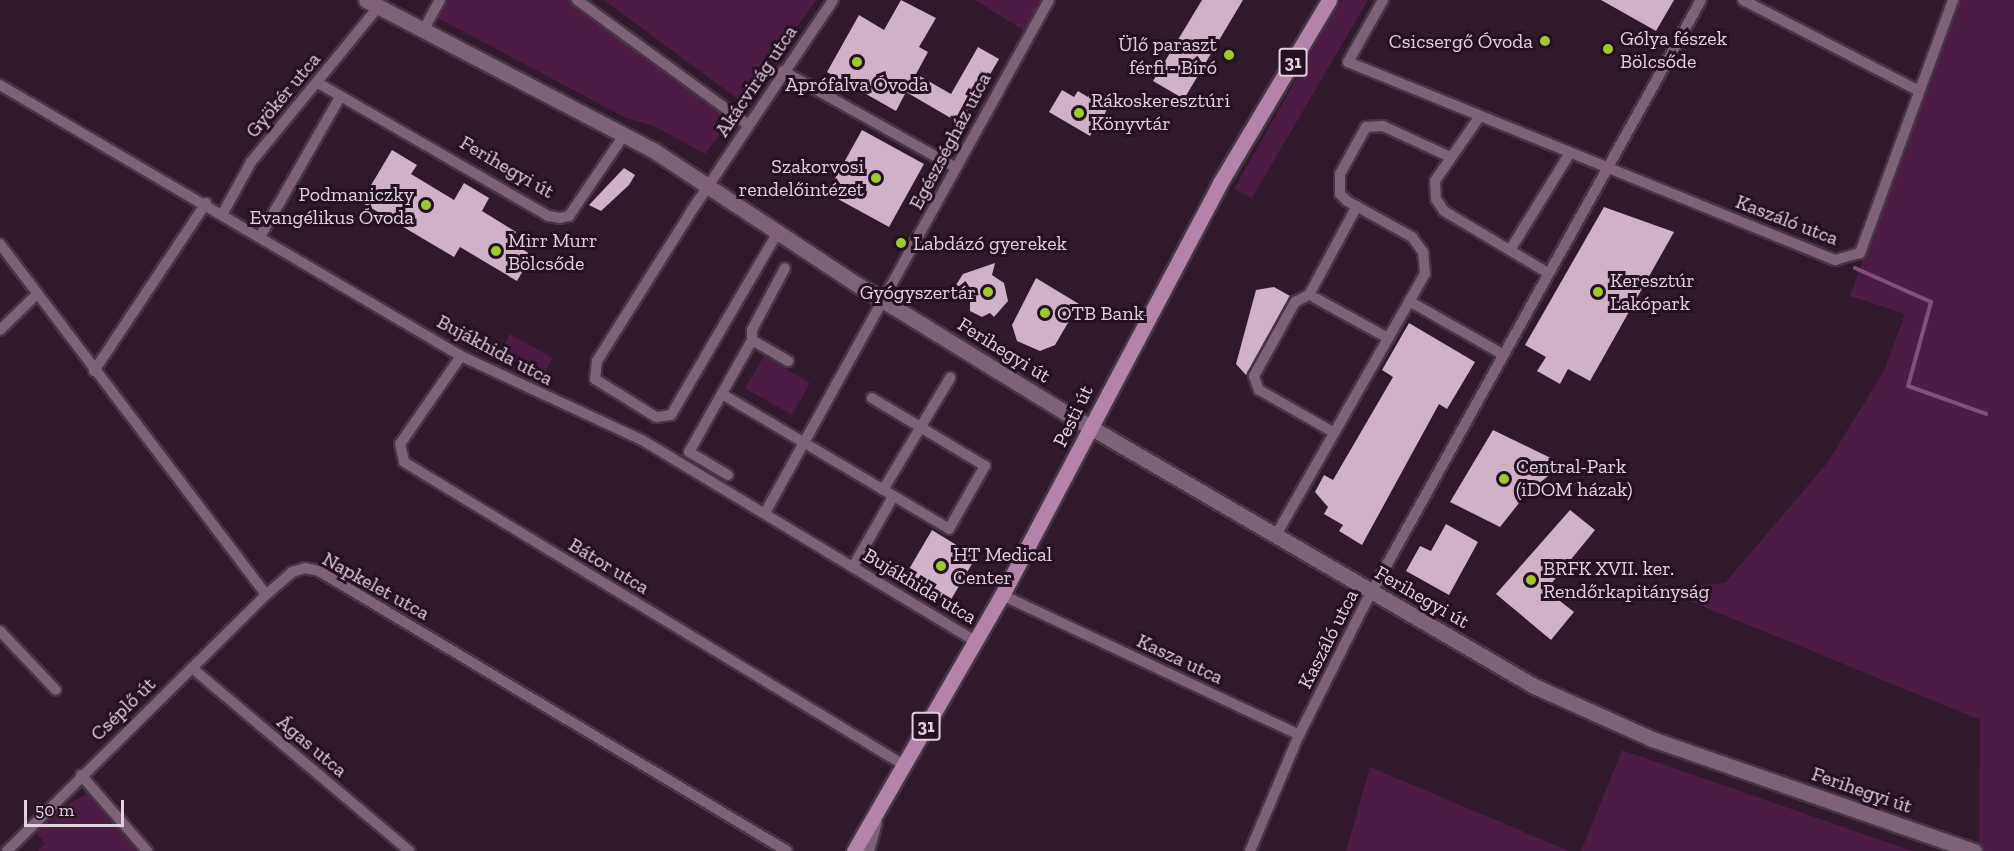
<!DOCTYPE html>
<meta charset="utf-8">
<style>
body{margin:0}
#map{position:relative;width:2014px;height:851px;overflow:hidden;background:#2f192b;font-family:"Zilla Slab",serif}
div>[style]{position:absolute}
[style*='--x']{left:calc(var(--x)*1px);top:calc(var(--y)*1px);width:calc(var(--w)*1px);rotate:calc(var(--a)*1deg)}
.green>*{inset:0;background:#4c1c44}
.stream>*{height:4px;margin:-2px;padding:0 2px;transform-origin:2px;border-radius:2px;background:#864d7b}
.building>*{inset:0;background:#cfb1c8}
.roads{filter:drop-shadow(2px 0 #473543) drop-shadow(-2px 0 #473543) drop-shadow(0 2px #473543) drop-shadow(0 -2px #473543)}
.street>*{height:10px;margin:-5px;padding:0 5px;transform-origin:5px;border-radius:5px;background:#7e6378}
.secondary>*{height:15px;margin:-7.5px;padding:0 7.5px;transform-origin:7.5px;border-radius:7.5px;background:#7e6378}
.primary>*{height:15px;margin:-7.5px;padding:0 7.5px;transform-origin:7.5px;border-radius:7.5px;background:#b483aa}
.dots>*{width:16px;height:16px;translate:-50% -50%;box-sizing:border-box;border:3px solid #251021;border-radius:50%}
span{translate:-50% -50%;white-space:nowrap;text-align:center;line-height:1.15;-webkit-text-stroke:6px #251021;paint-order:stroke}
.shield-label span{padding:2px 4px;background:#251021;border:2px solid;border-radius:4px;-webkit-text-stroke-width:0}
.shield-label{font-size:18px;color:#e1d1dd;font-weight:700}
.poi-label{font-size:20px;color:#e1d1dd}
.left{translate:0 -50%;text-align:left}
.right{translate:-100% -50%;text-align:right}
.street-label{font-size:20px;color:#e1d1dd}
.scale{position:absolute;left:24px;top:800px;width:100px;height:27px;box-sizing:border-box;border:3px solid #e1d1dd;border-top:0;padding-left:8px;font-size:18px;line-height:21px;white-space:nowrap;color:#e1d1dd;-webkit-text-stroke:4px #251021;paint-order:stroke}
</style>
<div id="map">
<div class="green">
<div style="clip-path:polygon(448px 0,569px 0,730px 120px,705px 154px,654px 126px,626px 118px,438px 18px)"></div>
<div style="clip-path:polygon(604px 0,816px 0,743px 103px)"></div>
<div style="clip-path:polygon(975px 0,1044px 0,1025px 31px)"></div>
<div style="clip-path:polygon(1341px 0,1368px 0,1252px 198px,1234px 189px)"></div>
<div style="clip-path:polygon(1958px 0,2014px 0,2014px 851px,1979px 851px,1980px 720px,1690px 601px,1701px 585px,1725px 583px,1827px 463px,1884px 371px,1905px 314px,1850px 296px)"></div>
<div style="clip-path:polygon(510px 334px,553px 358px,538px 384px,496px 359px)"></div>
<div style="clip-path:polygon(764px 356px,810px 383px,792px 415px,745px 388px)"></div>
<div style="clip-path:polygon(1622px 750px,1912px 851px,1581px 851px)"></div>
<div style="clip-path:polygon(1370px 767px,1569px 851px,1346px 851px)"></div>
<div style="clip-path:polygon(87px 794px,137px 851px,38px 851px,45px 843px,36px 833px,63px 807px)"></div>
</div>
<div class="stream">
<div style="--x:1855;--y:268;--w:83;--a:24.1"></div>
<div style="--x:1931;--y:302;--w:87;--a:105.3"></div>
<div style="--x:1908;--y:386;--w:83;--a:19.7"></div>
</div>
<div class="building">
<div style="clip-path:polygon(901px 0,936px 18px,919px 47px,928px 52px,916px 74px,951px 94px,978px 47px,999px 59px,961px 124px,906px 92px,896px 111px,827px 72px,859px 15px,884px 30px)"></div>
<div style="clip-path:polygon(1202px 0,1243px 0,1184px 99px,1153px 81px)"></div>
<div style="clip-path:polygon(1601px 0,1674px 0,1656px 31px)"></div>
<div style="clip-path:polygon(1062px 90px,1074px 97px,1078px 91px,1088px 97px,1090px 93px,1109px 103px,1100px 127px,1096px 124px,1090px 136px,1049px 112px)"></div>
<div style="clip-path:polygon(862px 130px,924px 164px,889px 227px,827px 193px)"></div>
<div style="clip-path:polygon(392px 150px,417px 165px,411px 174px,454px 200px,464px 183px,489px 198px,482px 211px,516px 232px,510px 242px,532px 255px,517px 281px,460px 247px,454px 257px,361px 202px)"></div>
<div style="clip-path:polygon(624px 168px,635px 175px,629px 185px,601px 211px,589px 205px)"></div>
<div style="clip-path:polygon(1604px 207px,1674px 232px,1590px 381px,1568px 369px,1560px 384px,1537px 371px,1546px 357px,1525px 345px)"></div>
<div style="clip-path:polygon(995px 263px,992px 275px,1004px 283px,1008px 301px,994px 317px,990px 313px,982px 317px,970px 311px,970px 290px,956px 285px,963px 274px)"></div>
<div style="clip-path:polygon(1036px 278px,1079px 304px,1055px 345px,1040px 351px,1017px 341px,1012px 325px)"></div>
<div style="clip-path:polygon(1274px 287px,1290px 296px,1246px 375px,1236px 364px,1256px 290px)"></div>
<div style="clip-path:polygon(1409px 323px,1475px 362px,1447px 409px,1439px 404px,1362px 545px,1339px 531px,1343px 525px,1324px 514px,1328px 507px,1315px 492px,1324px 475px,1333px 480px,1393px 377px,1382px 370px)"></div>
<div style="clip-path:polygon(1493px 430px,1563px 464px,1527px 493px,1500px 527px,1450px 502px)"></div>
<div style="clip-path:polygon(1570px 510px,1595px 530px,1546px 590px,1574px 612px,1551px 640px,1496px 594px)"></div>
<div style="clip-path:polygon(1446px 524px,1478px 542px,1449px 595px,1406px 571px,1420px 546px,1431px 551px)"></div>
<div style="clip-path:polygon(932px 530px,976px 557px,949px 603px,905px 576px)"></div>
</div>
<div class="roads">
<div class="street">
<div style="--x:577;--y:0;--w:210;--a:36.1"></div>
<div style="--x:1383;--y:0;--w:71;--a:119.4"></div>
<div style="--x:1348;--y:62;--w:526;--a:22.13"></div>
<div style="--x:1835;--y:260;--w:26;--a:-16"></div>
<div style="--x:1860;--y:253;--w:270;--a:-69.8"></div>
<div style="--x:1743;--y:0;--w:198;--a:27.3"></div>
<div style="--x:425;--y:27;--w:31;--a:-61"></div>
<div style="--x:783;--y:71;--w:197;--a:29.2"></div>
<div style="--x:318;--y:83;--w:266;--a:30"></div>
<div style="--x:548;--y:216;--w:12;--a:9"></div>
<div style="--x:560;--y:218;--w:9;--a:-13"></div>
<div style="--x:569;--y:216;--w:98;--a:-55.8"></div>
<div style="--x:0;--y:85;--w:535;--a:30.45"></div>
<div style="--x:461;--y:356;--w:200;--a:24.9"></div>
<div style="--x:642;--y:440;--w:389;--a:31.1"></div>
<div style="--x:1480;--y:116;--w:79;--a:124.7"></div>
<div style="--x:1435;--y:181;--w:18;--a:87"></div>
<div style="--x:1436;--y:199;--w:14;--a:56"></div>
<div style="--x:1444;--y:211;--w:121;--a:30.8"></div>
<div style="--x:223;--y:213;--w:58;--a:-61.2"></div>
<div style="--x:251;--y:162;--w:202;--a:-50.6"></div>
<div style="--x:778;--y:232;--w:212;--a:120.3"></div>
<div style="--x:671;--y:415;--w:15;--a:172"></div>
<div style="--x:656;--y:417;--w:72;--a:-148.1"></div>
<div style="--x:595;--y:379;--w:18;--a:-84"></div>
<div style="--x:597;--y:361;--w:178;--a:-57.8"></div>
<div style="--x:692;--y:210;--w:253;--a:-56.1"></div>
<div style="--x:261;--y:235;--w:159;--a:-60.2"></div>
<div style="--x:0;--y:244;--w:440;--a:52.8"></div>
<div style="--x:1510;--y:250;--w:114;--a:-58.3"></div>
<div style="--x:1315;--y:298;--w:83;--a:28.7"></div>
<div style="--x:1409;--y:301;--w:109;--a:29.6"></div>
<div style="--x:0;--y:330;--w:52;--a:-44.2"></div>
<div style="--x:752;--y:340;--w:42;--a:30.3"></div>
<div style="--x:461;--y:356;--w:107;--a:124.7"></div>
<div style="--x:400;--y:444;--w:18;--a:77"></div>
<div style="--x:404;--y:462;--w:585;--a:31.22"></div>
<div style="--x:94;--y:371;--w:202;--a:-56.3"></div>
<div style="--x:722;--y:394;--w:264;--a:30.7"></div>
<div style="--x:949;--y:529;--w:73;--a:-60.3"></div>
<div style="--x:985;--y:466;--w:132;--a:-149"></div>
<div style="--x:1333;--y:432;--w:85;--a:-150.4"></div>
<div style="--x:1259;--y:390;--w:15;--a:-110"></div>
<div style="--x:1254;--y:376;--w:85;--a:-61"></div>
<div style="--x:1295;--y:302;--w:16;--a:-27"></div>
<div style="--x:1309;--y:295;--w:101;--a:-61.7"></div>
<div style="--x:728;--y:475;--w:45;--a:-149.5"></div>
<div style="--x:689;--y:452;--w:129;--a:-60.6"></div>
<div style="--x:752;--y:340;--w:10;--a:-90"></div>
<div style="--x:752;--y:330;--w:70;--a:-62"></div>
<div style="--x:883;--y:490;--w:131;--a:-59.1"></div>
<div style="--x:765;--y:513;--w:586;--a:-61.03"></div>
<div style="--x:1276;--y:535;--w:301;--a:-60.3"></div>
<div style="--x:1425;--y:274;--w:22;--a:-95"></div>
<div style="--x:1423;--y:252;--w:19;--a:-126"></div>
<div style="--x:1412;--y:237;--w:74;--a:-151"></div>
<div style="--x:1347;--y:201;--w:10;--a:-135"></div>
<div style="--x:1340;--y:194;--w:20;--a:-90"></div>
<div style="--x:1340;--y:174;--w:54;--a:-61"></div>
<div style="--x:1366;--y:127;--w:17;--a:-3"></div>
<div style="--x:1383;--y:126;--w:74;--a:24.8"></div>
<div style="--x:853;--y:567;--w:81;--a:-60.3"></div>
<div style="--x:1002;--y:595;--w:328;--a:25.2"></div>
<div style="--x:0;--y:631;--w:81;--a:46.5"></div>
<div style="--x:192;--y:668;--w:284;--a:40.1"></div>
<div style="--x:81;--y:775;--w:101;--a:49"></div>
<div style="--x:7;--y:851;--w:364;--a:-44.7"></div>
<div style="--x:266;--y:595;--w:35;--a:-41"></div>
<div style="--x:292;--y:572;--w:14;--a:-17"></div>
<div style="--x:305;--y:568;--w:14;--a:12"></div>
<div style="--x:319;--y:571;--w:545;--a:30.89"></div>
<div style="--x:1250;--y:851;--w:126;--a:-67.1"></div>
<div style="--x:1299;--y:735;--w:147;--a:-63.3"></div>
<div style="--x:1365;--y:604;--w:691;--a:-60.91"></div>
</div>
<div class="secondary">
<div style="--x:366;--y:0;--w:324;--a:27.6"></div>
<div style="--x:653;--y:150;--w:245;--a:33.4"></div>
<div style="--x:858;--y:285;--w:244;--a:31.6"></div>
<div style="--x:1066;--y:413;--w:542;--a:30.26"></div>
<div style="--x:1534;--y:686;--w:129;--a:24.2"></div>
<div style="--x:1652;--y:739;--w:341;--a:19.2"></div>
<div style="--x:866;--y:851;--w:30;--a:-75"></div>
</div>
<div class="primary">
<div style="--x:854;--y:851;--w:296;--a:-60"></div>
<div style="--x:1002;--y:595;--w:466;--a:-62.1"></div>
<div style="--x:1220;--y:183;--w:213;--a:-59.2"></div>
</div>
</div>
<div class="dots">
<div style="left:1545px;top:41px;background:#9fca2d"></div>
<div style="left:1608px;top:49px;background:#9fca2d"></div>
<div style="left:1229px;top:55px;background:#9fca2d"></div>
<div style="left:857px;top:62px;background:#9fca2d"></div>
<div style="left:1079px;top:113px;background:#9fca2d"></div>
<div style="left:876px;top:178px;background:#9fca2d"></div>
<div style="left:426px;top:205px;background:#9fca2d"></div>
<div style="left:901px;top:243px;background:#9fca2d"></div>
<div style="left:496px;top:251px;background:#9fca2d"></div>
<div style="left:988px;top:292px;background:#9fca2d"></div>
<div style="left:1598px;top:292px;background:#9fca2d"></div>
<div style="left:1045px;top:313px;background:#9fca2d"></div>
<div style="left:1504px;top:479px;background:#9fca2d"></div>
<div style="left:941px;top:566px;background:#9fca2d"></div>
<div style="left:1531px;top:580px;background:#9fca2d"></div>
</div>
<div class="shield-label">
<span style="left:1293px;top:62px">31</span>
<span style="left:926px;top:726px">31</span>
</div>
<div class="poi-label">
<span class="left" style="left:1620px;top:50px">Gólya fészek<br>Bölcsőde</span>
<span class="right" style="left:1533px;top:41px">Csicsergő Óvoda</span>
<span class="right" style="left:1217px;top:56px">Ülő paraszt<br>férfi - Bíró</span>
<span style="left:857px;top:84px">Aprófalva Óvoda</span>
<span class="left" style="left:1091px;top:112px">Rákoskeresztúri<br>Könyvtár</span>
<span class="right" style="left:864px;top:178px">Szakorvosi<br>rendelőintézet</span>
<span class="right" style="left:414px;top:206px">Podmaniczky<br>Evangélikus Óvoda</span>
<span class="left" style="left:508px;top:252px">Mirr Murr<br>Bölcsőde</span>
<span class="left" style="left:913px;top:243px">Labdázó gyerekek</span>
<span class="left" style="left:1610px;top:292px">Keresztúr<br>Lakópark</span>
<span class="right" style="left:976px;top:292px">Gyógyszertár</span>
<span class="left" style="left:1057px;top:313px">OTB Bank</span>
<span class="left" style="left:1516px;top:478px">Central-Park<br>(iDOM házak)</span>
<span class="left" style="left:953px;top:566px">HT Medical<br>Center</span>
<span class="left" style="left:1543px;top:580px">BRFK XVII. ker.<br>Rendőrkapitányság</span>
</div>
<div class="street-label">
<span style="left:756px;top:81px;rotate:-56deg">Akácvirág utca</span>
<span style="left:283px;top:95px;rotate:-50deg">Gyökér utca</span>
<span style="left:950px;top:141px;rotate:-62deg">Egészségház utca</span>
<span style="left:507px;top:167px;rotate:30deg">Ferihegyi út</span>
<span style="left:1787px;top:220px;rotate:21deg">Kaszáló utca</span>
<span style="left:495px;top:350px;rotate:28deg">Bujákhida utca</span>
<span style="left:1004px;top:350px;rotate:32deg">Ferihegyi út</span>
<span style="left:1073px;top:416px;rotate:-64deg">Pesti út</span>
<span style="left:609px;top:566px;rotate:31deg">Bátor utca</span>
<span style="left:376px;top:586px;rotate:29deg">Napkelet utca</span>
<span style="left:920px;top:586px;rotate:31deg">Bujákhida utca</span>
<span style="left:1422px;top:597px;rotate:30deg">Ferihegyi út</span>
<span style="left:1328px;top:639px;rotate:-63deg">Kaszáló utca</span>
<span style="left:1180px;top:659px;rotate:25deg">Kasza utca</span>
<span style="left:123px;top:709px;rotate:-44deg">Cséplő út</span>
<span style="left:312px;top:746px;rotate:40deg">Ágas utca</span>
<span style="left:1862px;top:790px;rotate:19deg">Ferihegyi út</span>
</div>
<div class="scale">50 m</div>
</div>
